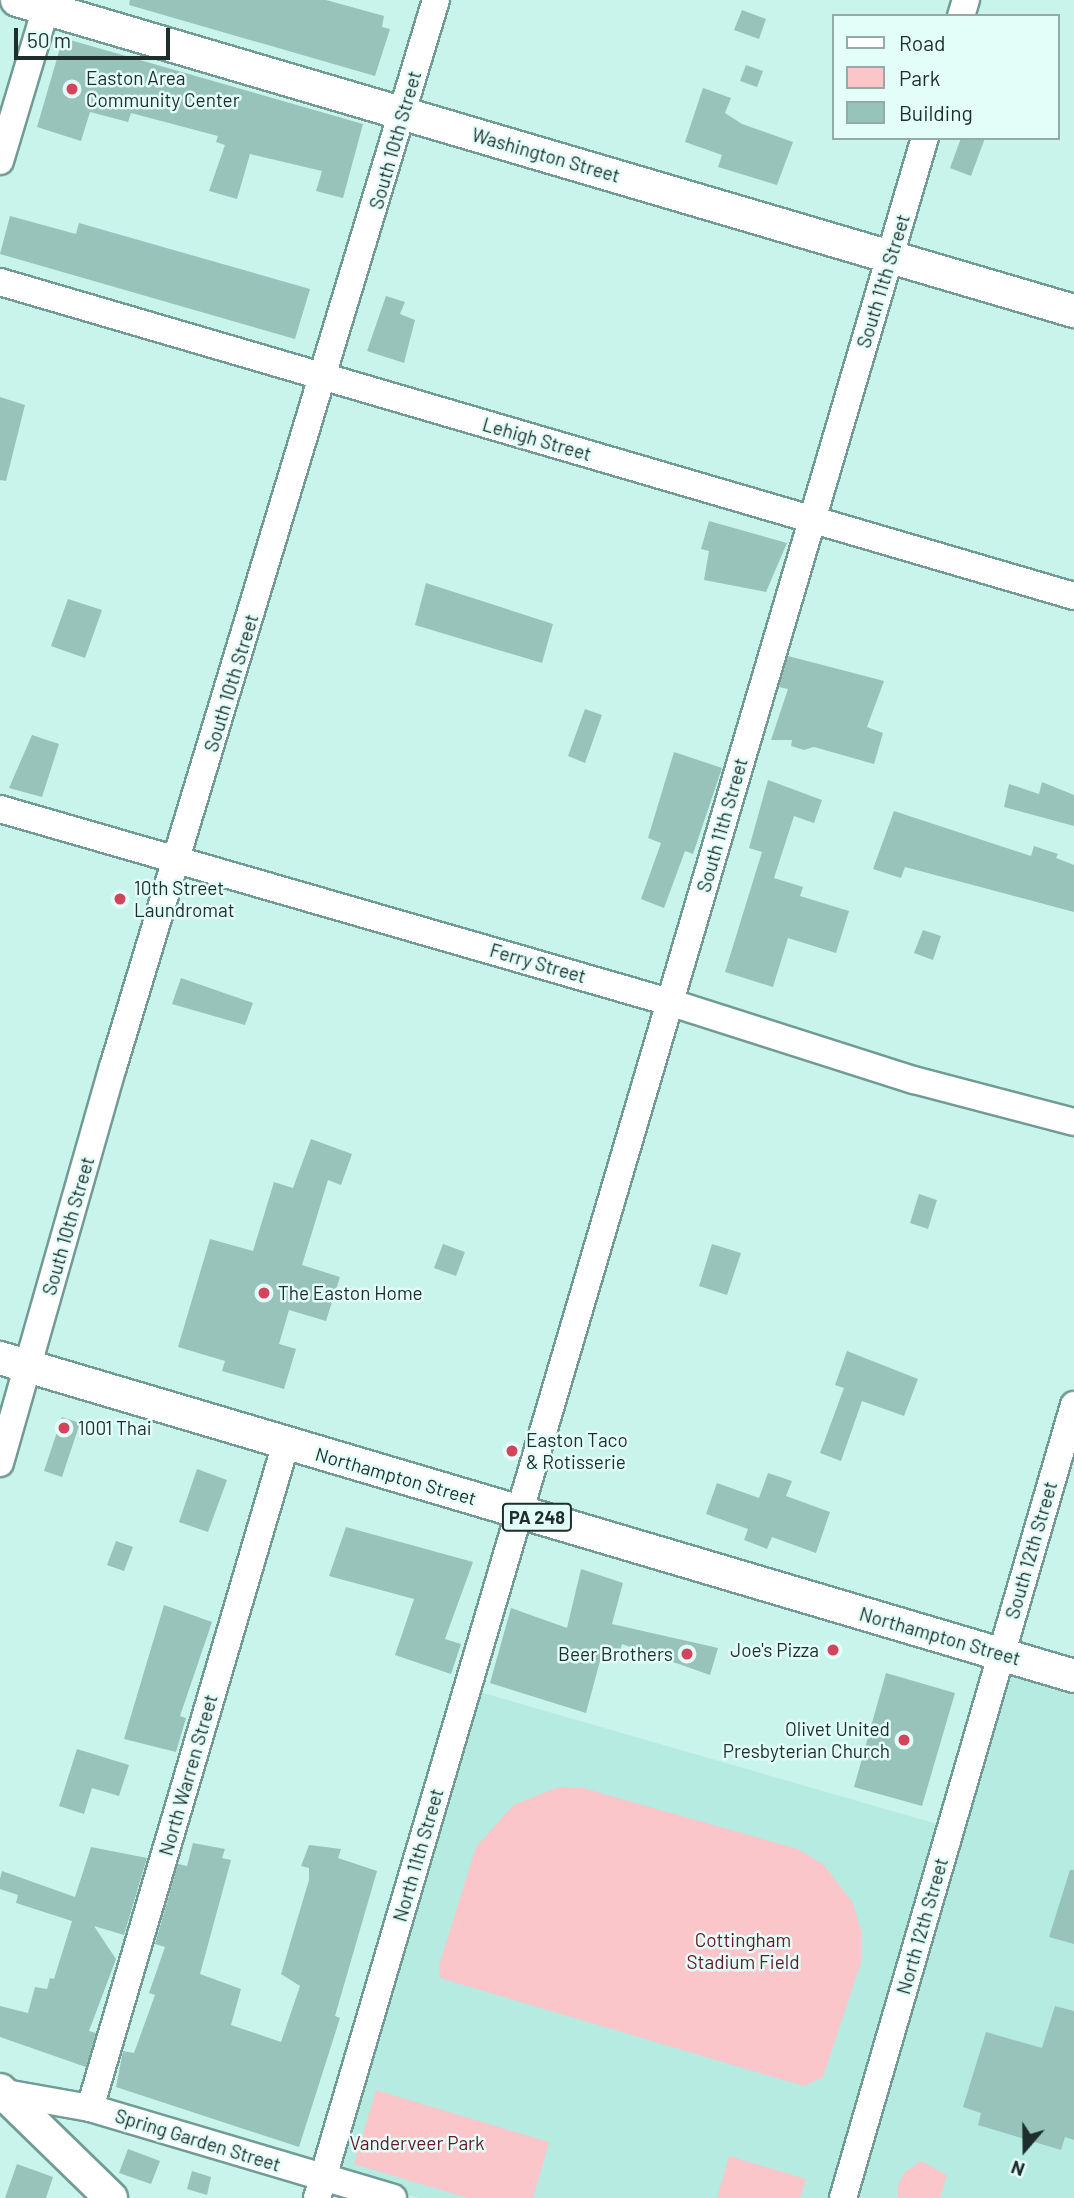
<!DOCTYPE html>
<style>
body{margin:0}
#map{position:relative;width:1074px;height:2198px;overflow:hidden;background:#c8f4ec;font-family:Barlow,sans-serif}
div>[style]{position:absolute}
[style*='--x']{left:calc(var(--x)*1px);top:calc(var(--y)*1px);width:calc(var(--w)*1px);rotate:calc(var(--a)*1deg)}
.built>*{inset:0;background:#b5ebe1}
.green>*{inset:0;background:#fac6c9}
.building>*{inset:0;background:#98c3bb}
.roads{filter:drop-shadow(2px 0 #719b94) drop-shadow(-2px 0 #719b94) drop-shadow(0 2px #719b94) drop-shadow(0 -2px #719b94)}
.minor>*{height:26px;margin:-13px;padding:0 13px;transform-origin:13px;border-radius:13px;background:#fff}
.major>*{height:32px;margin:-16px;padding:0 16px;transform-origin:16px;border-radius:16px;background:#fff}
.dots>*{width:19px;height:19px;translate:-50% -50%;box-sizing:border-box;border:4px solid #e3fdf8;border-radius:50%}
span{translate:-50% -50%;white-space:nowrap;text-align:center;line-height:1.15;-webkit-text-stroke:5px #e3fdf8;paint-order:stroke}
.shield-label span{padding:2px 5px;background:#e3fdf8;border:2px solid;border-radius:5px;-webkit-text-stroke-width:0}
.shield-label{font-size:18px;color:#1d2e2b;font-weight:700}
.poi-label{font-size:19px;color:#1d2e2b}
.left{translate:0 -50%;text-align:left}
.right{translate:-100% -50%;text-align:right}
.street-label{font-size:19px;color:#1d2e2b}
.park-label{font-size:19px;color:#691727}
.legend{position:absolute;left:832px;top:14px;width:228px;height:126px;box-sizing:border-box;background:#e3fdf8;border:2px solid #94aaa6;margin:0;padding:9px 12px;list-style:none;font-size:21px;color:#1d2e2b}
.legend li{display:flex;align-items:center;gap:14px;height:35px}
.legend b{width:35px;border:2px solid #94aaa6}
.north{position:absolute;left:990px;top:2114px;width:70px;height:70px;-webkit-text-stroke:5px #e3fdf8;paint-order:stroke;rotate:200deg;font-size:19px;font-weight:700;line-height:28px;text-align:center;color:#1d2e2b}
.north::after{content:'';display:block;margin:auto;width:24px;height:32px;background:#1d2e2b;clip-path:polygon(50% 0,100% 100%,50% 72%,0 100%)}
.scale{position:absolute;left:14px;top:28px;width:156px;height:32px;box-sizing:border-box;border:4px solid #1d2e2b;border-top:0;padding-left:9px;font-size:21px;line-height:24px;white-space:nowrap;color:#1d2e2b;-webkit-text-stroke:5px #e3fdf8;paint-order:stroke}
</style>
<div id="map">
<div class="built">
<div style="clip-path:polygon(997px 1668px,1074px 1690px,1074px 2198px,419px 2198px,330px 2172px,469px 1689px,951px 1828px)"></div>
</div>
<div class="green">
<div style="clip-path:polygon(559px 1787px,583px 1788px,798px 1849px,824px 1865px,853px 1903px,861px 1931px,861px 1962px,823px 2077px,804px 2086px,440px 1978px,439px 1965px,476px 1847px,513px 1805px)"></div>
<div style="clip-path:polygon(376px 2090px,549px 2142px,533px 2198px,468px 2198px,354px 2164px)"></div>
<div style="clip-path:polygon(729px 2156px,806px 2179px,800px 2198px,717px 2198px)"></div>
<div style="clip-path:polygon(921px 2161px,947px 2175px,940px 2198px,898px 2198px,897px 2187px,905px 2172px)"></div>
</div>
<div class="building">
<div style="clip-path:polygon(130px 0,326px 0,384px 16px,382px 27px,390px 29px,375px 76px,129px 5px)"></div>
<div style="clip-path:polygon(742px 10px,766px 19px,759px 39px,734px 30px)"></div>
<div style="clip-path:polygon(63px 38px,363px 124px,343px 198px,316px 191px,322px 171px,250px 154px,237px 199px,209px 191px,225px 145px,216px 142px,218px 136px,131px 113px,128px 122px,90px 112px,81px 141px,37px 127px)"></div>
<div style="clip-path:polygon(746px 65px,763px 71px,757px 87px,740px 81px)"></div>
<div style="clip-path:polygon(703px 88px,731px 98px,725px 113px,742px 124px,793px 142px,777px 185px,718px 167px,722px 155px,685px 142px)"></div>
<div style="clip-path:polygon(961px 138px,985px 138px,971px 176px,950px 168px)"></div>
<div style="clip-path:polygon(10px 216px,76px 234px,79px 223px,310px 289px,295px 339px,0 254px)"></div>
<div style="clip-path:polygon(386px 296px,405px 302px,400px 314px,415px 320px,404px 363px,367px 351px)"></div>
<div style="clip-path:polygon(0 397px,25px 405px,6px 481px,0 480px)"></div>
<div style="clip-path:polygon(709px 521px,787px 543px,766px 592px,704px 580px,709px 551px,701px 549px)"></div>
<div style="clip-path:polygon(426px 583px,553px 624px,542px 663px,415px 625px)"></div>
<div style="clip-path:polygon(68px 599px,102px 610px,85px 658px,51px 646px)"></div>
<div style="clip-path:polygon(788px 656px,884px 681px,867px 727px,883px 733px,874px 764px,814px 747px,804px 750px,791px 746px,792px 740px,771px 740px,788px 689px,779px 687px)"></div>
<div style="clip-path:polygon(585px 709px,602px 715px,585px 763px,568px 756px)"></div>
<div style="clip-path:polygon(32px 735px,59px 744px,42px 797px,9px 788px)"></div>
<div style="clip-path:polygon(674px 752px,722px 768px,693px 854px,685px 851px,664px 908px,641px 899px,661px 843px,648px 838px)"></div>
<div style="clip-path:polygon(768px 780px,822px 800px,814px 823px,794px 816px,774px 878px,803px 887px,800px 896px,849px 911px,836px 953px,788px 938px,773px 987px,725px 972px,762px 852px,749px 848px)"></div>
<div style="clip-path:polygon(1042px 782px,1074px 795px,1074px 826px,1004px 807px,1009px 784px,1039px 794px)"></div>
<div style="clip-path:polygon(894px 811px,1031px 856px,1034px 846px,1058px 854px,1056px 858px,1074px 865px,1074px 912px,905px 867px,901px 878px,873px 869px)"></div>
<div style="clip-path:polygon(923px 930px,941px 936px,933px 960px,914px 953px)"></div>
<div style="clip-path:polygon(181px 978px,253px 1003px,245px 1025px,172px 1004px)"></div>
<div style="clip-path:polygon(311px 1139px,352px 1154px,341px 1185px,328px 1180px,302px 1265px,340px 1277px,326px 1321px,289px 1310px,279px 1344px,296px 1349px,284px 1389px,222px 1371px,225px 1361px,178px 1347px,210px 1239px,253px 1251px,274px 1182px,293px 1188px)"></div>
<div style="clip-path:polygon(919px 1194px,937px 1200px,928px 1229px,910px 1223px)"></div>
<div style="clip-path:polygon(443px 1244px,465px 1252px,456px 1276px,434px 1268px)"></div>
<div style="clip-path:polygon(712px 1244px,741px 1253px,727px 1295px,699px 1286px)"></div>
<div style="clip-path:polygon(847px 1351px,918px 1379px,904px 1416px,862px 1401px,841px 1461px,820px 1453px,844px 1388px,835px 1385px)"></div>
<div style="clip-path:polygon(62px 1417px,80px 1423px,62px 1477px,44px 1471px)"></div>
<div style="clip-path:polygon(197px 1469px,227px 1480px,208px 1532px,179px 1522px)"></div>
<div style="clip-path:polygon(768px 1473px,792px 1481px,786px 1496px,830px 1512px,816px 1553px,772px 1537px,767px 1549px,744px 1540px,748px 1529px,706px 1514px,717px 1483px,759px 1498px)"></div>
<div style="clip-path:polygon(346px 1527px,473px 1562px,445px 1639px,461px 1644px,451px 1674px,395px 1655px,414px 1599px,329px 1576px)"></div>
<div style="clip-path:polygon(116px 1541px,133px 1547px,124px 1571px,107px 1565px)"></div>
<div style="clip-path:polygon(581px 1569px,623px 1583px,612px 1624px,718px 1648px,710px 1675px,622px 1644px,617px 1662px,601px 1657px,586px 1713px,490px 1683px,511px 1608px,567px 1628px)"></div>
<div style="clip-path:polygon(164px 1605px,212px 1622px,180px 1716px,186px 1718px,176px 1752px,124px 1739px)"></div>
<div style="clip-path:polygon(886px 1673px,955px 1693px,922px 1806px,854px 1787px)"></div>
<div style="clip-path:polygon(77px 1749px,129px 1765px,119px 1796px,92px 1788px,84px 1814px,59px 1806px)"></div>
<div style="clip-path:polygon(193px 1843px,225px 1849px,222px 1858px,231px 1860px,200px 1974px,241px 1989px,231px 2025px,281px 2042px,300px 1986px,281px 1974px,309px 1880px,309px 1868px,301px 1866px,309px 1845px,341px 1849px,338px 1858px,377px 1871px,335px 2016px,340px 2018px,299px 2147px,116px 2087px,123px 2051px,134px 2053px,155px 1995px,149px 1993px,165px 1947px,155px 1944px,178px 1864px,187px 1866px)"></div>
<div style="clip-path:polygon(91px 1847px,147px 1858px,124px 1935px,94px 1926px,116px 1959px,89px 2031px,96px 2033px,86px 2067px,0 2037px,0 2006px,28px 2013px,35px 1987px,47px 1989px,50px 1978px,54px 1979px,72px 1921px,16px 1903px,18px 1895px,0 1889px,0 1879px,2px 1871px,75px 1897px)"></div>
<div style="clip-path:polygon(1070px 1870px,1074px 1870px,1074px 1944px,1049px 1937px)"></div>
<div style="clip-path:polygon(1055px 2006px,1074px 2011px,1074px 2140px,1065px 2137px,1061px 2150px,978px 2125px,981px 2113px,963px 2107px,986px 2032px,1042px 2048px)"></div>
<div style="clip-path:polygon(128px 2149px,160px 2161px,151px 2184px,119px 2173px)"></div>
<div style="clip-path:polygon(17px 2164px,53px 2177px,46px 2198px,5px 2198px)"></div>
<div style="clip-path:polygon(192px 2171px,211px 2177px,207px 2195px,187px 2189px)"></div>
</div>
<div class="roads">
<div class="minor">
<div style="--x:961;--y:16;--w:17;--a:-73"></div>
<div style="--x:0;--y:161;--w:160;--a:-73.3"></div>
<div style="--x:0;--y:282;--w:1119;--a:16.3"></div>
<div style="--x:0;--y:809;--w:696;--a:16.09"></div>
<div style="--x:669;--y:1002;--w:257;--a:17.7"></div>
<div style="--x:914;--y:1080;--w:165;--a:14.7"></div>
<div style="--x:0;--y:1463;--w:412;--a:-74.1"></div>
<div style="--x:113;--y:1067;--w:1115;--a:-73.16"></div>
<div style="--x:0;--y:2092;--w:91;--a:10.1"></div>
<div style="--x:90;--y:2108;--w:316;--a:16.5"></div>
<div style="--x:90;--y:2108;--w:693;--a:-73.58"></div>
<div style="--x:317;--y:2198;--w:2148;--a:-73.56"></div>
<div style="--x:843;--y:2198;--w:826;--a:-73.76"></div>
</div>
<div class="major">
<div style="--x:17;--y:0;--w:1102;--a:16.4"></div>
<div style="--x:0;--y:1358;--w:1120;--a:16.49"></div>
<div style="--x:0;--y:2090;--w:155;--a:44.2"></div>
</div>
</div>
<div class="dots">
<div style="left:72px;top:89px;background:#d3435c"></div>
<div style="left:120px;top:899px;background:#d3435c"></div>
<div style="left:264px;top:1293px;background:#d3435c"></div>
<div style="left:64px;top:1428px;background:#d3435c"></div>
<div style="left:512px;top:1451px;background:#d3435c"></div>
<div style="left:833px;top:1650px;background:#d3435c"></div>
<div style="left:687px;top:1654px;background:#d3435c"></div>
<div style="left:904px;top:1740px;background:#d3435c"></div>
</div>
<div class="shield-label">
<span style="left:537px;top:1517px">PA 248</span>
</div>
<div class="poi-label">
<span class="left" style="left:86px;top:89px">Easton Area<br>Community Center</span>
<span class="left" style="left:134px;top:899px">10th Street<br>Laundromat</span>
<span class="left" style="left:278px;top:1293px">The Easton Home</span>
<span class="left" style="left:78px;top:1428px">1001 Thai</span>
<span class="left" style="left:526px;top:1451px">Easton Taco<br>&amp; Rotisserie</span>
<span class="right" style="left:819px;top:1650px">Joe's Pizza</span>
<span class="right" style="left:673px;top:1654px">Beer Brothers</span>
<span class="right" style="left:890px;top:1740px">Olivet United<br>Presbyterian Church</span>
</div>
<div class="street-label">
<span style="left:395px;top:140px;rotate:-74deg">South 10th Street</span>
<span style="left:546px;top:155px;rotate:16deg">Washington Street</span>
<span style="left:883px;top:281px;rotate:-73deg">South 11th Street</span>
<span style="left:537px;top:439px;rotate:16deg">Lehigh Street</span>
<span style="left:231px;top:683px;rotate:-73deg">South 10th Street</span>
<span style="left:722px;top:825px;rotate:-74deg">South 11th Street</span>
<span style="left:538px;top:963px;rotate:16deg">Ferry Street</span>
<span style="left:68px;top:1226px;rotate:-74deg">South 10th Street</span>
<span style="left:396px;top:1476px;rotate:16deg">Northampton Street</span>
<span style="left:1031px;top:1550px;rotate:-74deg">South 12th Street</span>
<span style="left:940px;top:1636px;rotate:16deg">Northampton Street</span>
<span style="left:188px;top:1775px;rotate:-74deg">North Warren Street</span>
<span style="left:418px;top:1855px;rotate:-74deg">North 11th Street</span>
<span style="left:922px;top:1926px;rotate:-74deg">North 12th Street</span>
<span style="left:198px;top:2140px;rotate:17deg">Spring Garden Street</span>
</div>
<div class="park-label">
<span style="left:743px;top:1951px">Cottingham<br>Stadium Field</span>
<span style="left:417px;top:2143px">Vanderveer Park</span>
</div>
<ul class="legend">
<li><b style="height:9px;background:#fff"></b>Road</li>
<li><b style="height:19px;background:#fac6c9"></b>Park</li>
<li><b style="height:19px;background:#98c3bb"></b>Building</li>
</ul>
<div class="north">N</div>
<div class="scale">50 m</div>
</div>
